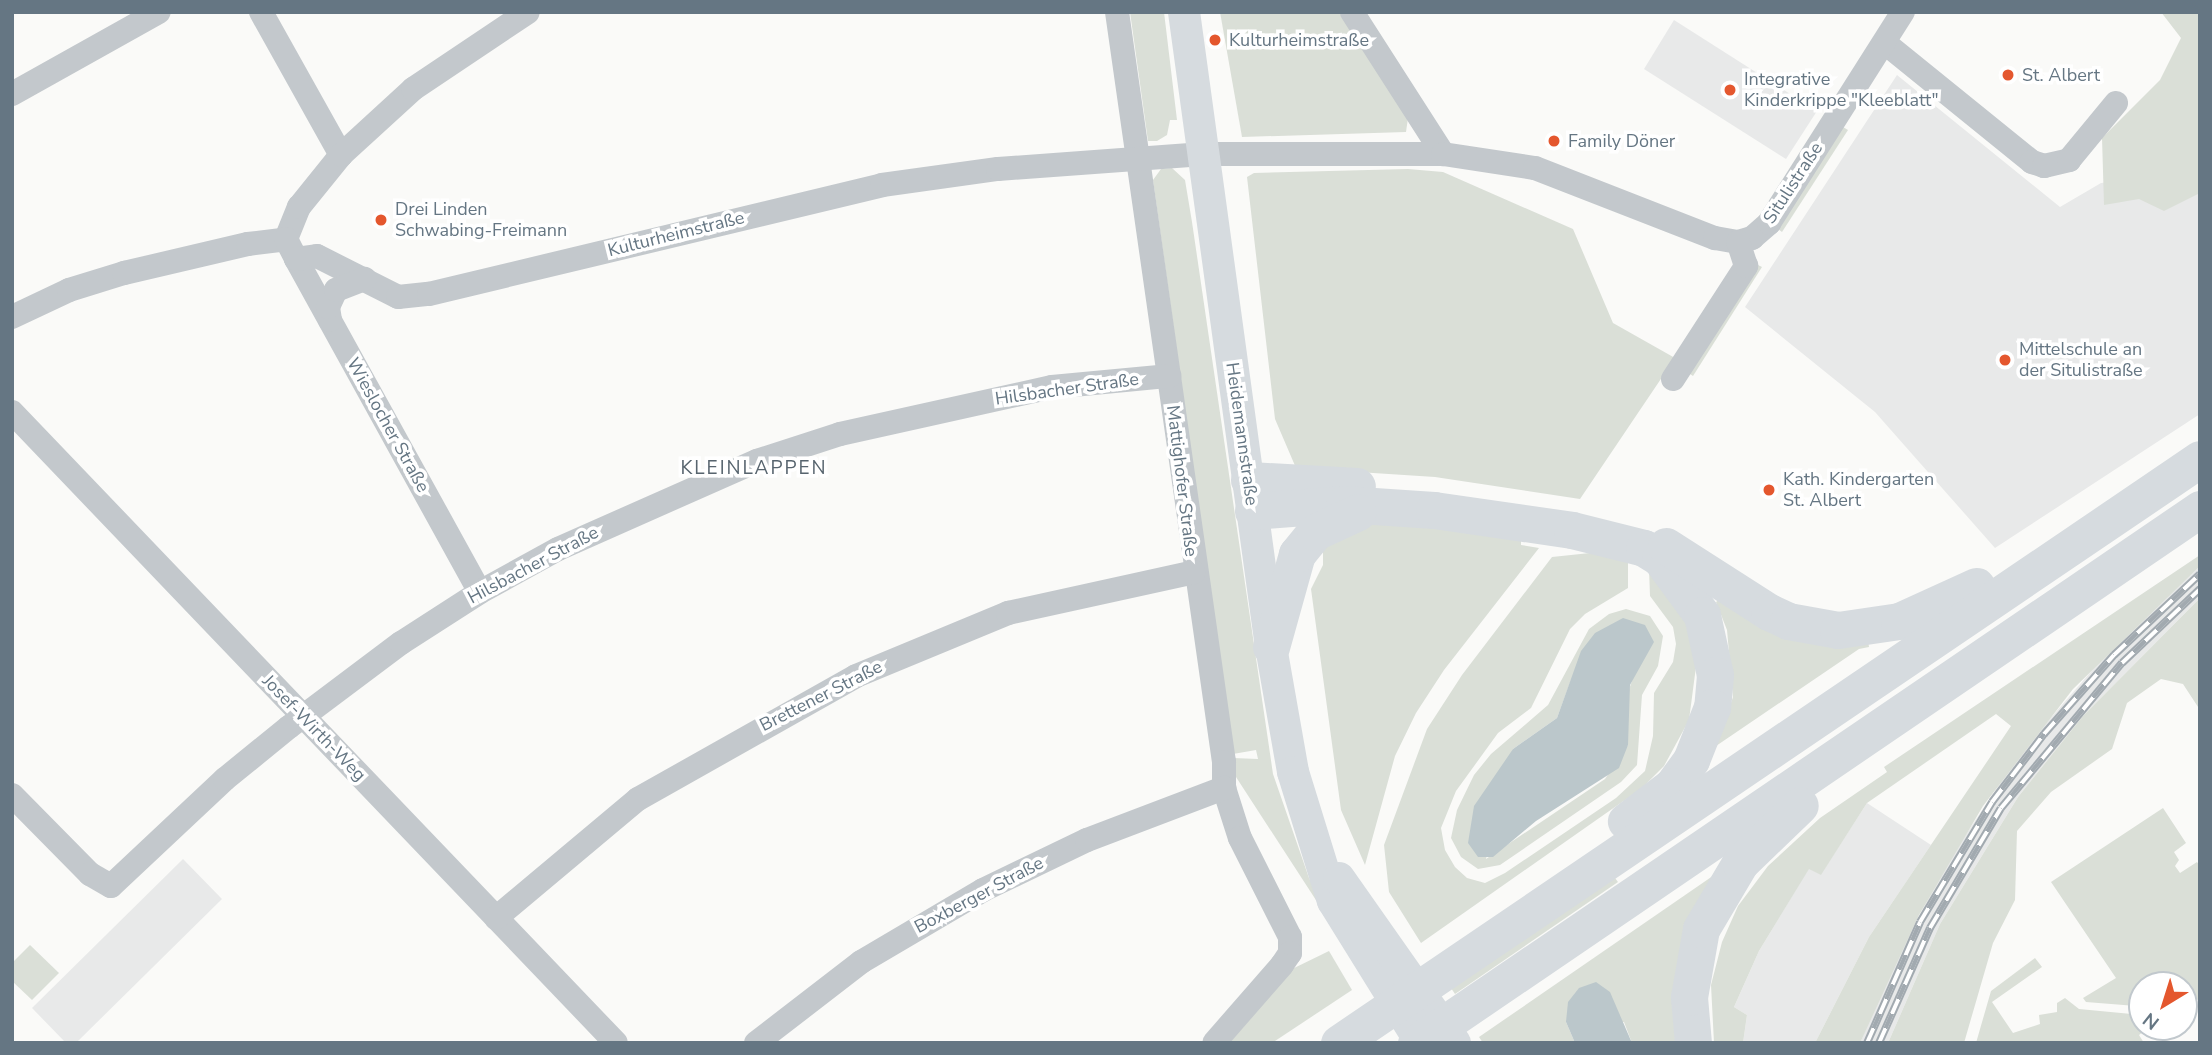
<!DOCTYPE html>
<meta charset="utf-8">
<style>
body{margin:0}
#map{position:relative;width:2212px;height:1055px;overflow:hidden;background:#fafaf8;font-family:"Nunito Sans",sans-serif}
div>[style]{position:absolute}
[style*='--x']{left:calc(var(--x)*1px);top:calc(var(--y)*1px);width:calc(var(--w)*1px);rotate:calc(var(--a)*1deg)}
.built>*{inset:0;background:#e8e9e9}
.green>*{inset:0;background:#dadfd7}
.water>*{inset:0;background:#bbc7cb}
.minor>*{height:24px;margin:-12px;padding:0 12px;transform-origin:12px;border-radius:12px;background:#c3c8cc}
.major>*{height:32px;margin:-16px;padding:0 16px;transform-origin:16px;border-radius:16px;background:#d6dbdf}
.highway>*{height:37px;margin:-18.5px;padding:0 18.5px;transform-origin:18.5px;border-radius:18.5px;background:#d6dbdf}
.rail>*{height:8px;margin-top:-4px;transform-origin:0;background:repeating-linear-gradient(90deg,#fff 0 16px,#a2aab0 0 32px);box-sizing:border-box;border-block:2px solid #a2aab0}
.dots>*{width:19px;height:19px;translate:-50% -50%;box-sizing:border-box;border:4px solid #fff;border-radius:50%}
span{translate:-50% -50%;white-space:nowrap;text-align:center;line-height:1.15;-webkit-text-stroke:7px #fff;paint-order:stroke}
.poi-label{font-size:18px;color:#657683}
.left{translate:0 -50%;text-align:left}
.street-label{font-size:18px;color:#657683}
.neighbourhood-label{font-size:19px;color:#57646e;letter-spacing:2px}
.frame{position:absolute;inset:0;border:14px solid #657683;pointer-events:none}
.north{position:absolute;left:2128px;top:971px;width:70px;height:70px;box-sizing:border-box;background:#fff;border:2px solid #c1c8cd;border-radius:50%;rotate:218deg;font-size:19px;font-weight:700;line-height:28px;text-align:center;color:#657683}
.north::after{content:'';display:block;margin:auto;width:24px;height:32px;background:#e4572e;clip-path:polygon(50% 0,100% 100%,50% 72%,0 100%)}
</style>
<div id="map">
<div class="built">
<div style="clip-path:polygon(1674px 20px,1817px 111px,1786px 159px,1644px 69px)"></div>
<div style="clip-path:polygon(1897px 75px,2060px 207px,2101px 183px,2200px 174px,2200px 414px,1995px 548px,1875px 412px,1745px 307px)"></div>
<div style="clip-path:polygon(2200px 566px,2200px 598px,2083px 716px,2018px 797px,1940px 924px,1888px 1043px,1860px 1043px,1888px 976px,1945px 866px,2020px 753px,2110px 650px)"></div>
<div style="clip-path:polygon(1867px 803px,1931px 845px,1869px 937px,1815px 1043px,1743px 1043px,1747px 1015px,1734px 1007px,1759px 951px,1809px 868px,1821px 874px)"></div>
<div style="clip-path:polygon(183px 859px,222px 899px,76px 1043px,66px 1043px,32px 1008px)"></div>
</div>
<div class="green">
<div style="clip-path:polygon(1130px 12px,1164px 12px,1177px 120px,1170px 120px,1167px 135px,1157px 141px,1148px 141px)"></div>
<div style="clip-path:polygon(1220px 12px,1340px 12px,1408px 118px,1406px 132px,1242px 137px)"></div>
<div style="clip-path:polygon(2161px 12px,2200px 12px,2200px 193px,2164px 211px,2139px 199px,2104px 205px,2102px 138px,2160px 80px,2181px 38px)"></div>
<div style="clip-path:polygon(1843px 127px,1848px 130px,1782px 232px,1778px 229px)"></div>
<div style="clip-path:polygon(1172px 168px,1185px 180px,1192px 222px,1273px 774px,1309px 878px,1338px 934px,1236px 777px,1233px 758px,1258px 759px,1256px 750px,1233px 754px,1153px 180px,1161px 169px)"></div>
<div style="clip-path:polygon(1408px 169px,1443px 172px,1573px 229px,1613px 323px,1675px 358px,1580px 499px,1435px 477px,1296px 468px,1275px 419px,1247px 177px,1254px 173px)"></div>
<div style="clip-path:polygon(1756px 264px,1762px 267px,1693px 376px,1687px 372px)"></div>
<div style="clip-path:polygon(1414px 523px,1521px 541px,1521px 545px,1539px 548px,1444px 670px,1416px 713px,1395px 756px,1365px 865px,1341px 810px,1311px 589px,1323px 565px,1323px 548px,1345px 525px)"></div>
<div style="clip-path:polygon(1590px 553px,1628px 561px,1628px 588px,1585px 614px,1570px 629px,1531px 708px,1498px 733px,1456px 791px,1441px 828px,1445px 850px,1455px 867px,1467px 878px,1485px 883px,1505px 873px,1616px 798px,1645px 771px,1653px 736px,1654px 693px,1673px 662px,1676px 644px,1673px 627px,1650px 596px,1649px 569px,1691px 630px,1697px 659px,1689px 720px,1664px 766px,1642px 788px,1421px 943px,1389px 892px,1384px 845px,1427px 729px,1462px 675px,1552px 557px)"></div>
<div style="clip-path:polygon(2200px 555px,2200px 566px,2073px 689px,1983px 806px,1919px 915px,1860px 1043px,1815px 1043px,1869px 937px,2011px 726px,1996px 714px,1867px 803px,1821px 875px,1809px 869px,1759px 951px,1734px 1007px,1747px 1015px,1743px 1043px,1714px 1043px,1711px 985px,1722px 942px,1738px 906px,1768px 866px,1820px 818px,1887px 772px,1884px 767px)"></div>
<div style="clip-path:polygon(2200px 598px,2200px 710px,2183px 684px,2161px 679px,2127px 703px,2112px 749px,2051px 792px,2017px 831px,2015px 900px,1993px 943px,1964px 1043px,1888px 1043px,1940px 924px,2018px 797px,2083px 716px)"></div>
<div style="clip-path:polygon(1720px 599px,1868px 640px,1869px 647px,1859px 649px,1716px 746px,1733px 697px,1727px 630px,1716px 602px)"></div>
<div style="clip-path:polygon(evenodd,1626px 609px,1650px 616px,1663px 636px,1658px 666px,1642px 695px,1637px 765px,1621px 782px,1500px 865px,1478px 869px,1461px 857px,1451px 838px,1457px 810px,1474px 775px,1491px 754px,1548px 705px,1589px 629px,1609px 614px,1626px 609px,1633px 678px,1627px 695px,1628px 745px,1605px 779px,1486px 859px,1513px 749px,1557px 718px,1571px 680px,1633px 678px)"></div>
<div style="clip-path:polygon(2163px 808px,2186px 843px,2174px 852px,2179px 860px,2175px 866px,2180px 873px,2197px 862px,2200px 866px,2200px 998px,2184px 1009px,2184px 985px,2142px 985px,2142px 1001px,2136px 1006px,2086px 1002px,2083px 998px,2116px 978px,2051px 882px)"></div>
<div style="clip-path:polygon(1720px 871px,1681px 1043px,1632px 1043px,1624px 1022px,1566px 1022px,1575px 1043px,1483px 1043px,1479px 1037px)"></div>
<div style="clip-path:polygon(1615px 878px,1618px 882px,1455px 994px,1451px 988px)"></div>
<div style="clip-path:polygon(30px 945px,59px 973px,32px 1000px,12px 981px,12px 963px)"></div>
<div style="clip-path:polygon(1329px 951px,1352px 990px,1272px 1043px,1226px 1043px,1288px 971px)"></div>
<div style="clip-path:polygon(2035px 958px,2042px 967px,1992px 1002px,2013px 1033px,2040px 1024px,2039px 1015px,2057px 1012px,2057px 1003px,2065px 998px,2079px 1009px,2142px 1015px,2142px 1027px,2149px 1027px,2139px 1035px,2144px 1043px,1976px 1043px,1991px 991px)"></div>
</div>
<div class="water">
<div style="clip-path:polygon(1623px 618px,1645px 625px,1654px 642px,1630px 685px,1628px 745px,1619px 768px,1536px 821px,1493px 857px,1478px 857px,1468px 843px,1474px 806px,1513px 749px,1557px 718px,1581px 651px,1595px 633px)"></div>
<div style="clip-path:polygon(1596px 982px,1610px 992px,1632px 1043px,1575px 1043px,1566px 1022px,1568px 1002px,1579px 988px)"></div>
</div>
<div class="minor">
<div style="--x:261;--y:12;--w:164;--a:60.8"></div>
<div style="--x:1117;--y:12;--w:758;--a:81.88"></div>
<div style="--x:1224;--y:762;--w:26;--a:90"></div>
<div style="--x:1224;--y:788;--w:52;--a:72.3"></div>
<div style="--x:1240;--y:838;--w:111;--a:63.2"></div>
<div style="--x:1290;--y:937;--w:16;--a:90"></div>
<div style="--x:1290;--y:953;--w:14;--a:124"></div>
<div style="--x:1282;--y:965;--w:103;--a:131.1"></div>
<div style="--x:1352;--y:12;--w:169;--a:57.3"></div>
<div style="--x:1885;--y:43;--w:189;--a:39"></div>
<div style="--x:2032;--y:162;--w:13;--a:18"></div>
<div style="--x:2044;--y:166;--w:26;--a:-13"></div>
<div style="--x:2069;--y:160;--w:74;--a:-50.5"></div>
<div style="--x:12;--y:94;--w:168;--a:-29.2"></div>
<div style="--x:286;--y:239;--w:35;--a:-68"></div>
<div style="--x:299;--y:207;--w:67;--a:-51.1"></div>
<div style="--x:341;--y:155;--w:98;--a:-42.5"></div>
<div style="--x:413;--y:89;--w:138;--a:-33.8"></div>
<div style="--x:296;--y:259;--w:380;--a:61.1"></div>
<div style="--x:12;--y:317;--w:63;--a:-25.3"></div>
<div style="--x:69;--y:290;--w:58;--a:-17.2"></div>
<div style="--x:124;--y:273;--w:127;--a:-13.2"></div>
<div style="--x:248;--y:244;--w:38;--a:-7"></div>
<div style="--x:286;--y:239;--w:22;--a:63"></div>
<div style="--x:296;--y:259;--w:21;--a:-8"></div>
<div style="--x:317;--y:256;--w:91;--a:26.8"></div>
<div style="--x:398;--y:297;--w:31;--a:-6"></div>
<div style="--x:429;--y:294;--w:466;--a:-13.5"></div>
<div style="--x:882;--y:185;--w:117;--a:-7.9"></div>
<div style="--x:998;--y:169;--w:206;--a:-4.2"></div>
<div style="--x:1203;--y:154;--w:240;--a:0"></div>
<div style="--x:1443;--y:154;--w:93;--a:8.7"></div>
<div style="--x:1535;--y:168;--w:193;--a:21.3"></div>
<div style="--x:1715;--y:238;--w:23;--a:10"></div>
<div style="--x:1738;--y:242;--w:15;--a:-16"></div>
<div style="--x:1752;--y:238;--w:23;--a:-41"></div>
<div style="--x:1769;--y:223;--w:250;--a:-57.6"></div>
<div style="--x:330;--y:320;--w:13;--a:-99"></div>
<div style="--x:328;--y:307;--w:19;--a:-65"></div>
<div style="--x:336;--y:290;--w:31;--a:-21"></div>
<div style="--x:1673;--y:379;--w:135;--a:-57.1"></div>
<div style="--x:1746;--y:266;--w:25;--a:-108"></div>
<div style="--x:12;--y:412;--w:873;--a:46.25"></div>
<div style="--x:12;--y:795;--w:111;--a:45.4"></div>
<div style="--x:90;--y:874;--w:24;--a:30"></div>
<div style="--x:111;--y:886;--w:156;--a:-43.2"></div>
<div style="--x:225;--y:779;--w:82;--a:-39.1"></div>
<div style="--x:289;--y:727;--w:140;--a:-36.9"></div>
<div style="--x:401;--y:643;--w:94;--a:-32.8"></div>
<div style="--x:480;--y:592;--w:89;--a:-28.9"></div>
<div style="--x:558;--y:549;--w:218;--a:-23.9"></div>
<div style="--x:757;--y:461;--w:87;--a:-18"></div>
<div style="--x:840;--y:434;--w:217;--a:-12.5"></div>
<div style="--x:1052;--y:387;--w:118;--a:-5.4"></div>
<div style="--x:496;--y:918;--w:185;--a:-40"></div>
<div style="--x:638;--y:799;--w:250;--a:-29.4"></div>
<div style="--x:856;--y:676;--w:165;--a:-22.5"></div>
<div style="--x:1008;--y:613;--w:190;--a:-12.4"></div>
<div style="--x:756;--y:1043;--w:133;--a:-37.6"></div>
<div style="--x:861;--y:962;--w:142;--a:-30.5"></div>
<div style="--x:983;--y:890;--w:115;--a:-25.7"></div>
<div style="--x:1087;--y:840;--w:147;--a:-20.8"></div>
</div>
<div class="major">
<div style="--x:1184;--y:12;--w:641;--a:82.2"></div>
<div style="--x:1271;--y:647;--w:127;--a:80"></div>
<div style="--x:1293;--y:772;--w:135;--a:72.8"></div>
<div style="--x:1333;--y:901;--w:167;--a:58.2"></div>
<div style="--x:1339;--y:878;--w:202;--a:54.9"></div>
</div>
<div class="highway">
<div style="--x:1249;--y:480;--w:108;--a:3.2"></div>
<div style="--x:1253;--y:511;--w:91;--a:-4.4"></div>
<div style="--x:1344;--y:504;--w:90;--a:3.8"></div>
<div style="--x:1434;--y:510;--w:139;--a:8.2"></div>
<div style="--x:1572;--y:530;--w:74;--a:14"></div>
<div style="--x:1644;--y:548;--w:19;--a:32"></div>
<div style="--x:1660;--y:558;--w:71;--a:53.6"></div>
<div style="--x:1702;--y:615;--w:61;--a:77.8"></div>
<div style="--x:1715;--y:675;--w:32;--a:95"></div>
<div style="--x:1712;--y:707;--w:57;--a:111.6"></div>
<div style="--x:1691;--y:760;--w:32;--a:126"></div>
<div style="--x:1672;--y:786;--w:58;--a:142.7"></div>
<div style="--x:1666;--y:546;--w:122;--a:32.7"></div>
<div style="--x:1769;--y:612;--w:21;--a:25"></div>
<div style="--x:1788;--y:621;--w:51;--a:10.2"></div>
<div style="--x:1838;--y:630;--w:62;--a:-8.4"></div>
<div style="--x:1899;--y:621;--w:85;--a:-24.4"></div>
<div style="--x:1271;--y:647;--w:97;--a:-74.4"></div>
<div style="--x:1297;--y:554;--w:28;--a:-51"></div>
<div style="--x:1315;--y:532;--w:47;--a:-24.9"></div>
<div style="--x:1339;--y:1043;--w:1040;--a:-34.15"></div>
<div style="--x:1416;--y:1043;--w:949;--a:-34.26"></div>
<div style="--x:1693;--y:1043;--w:46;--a:-95"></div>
<div style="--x:1689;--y:997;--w:69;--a:-80"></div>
<div style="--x:1701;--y:929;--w:77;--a:-59.4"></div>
<div style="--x:1740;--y:863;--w:83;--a:-44"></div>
</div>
<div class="rail">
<div style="--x:1867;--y:1043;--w:132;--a:-66.3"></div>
<div style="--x:1920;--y:922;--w:140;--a:-59"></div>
<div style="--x:1992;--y:802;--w:86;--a:-52.6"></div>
<div style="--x:2044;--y:734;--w:106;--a:-48.5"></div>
<div style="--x:2114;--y:655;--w:118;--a:-43.3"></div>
<div style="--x:1879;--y:1043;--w:126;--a:-66.1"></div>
<div style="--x:1930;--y:928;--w:139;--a:-59.4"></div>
<div style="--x:2001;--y:808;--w:189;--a:-50.2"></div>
<div style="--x:2122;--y:663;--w:108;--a:-43.5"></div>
</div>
<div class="dots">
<div style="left:1215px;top:40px;background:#e4572e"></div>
<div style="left:2008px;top:75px;background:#e4572e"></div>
<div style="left:1730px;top:90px;background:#e4572e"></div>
<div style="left:1554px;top:141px;background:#e4572e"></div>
<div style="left:381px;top:220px;background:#e4572e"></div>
<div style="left:2005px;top:360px;background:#e4572e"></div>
<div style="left:1769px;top:490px;background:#e4572e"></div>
</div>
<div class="poi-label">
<span class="left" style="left:1229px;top:40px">Kulturheimstraße</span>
<span class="left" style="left:2022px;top:75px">St. Albert</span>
<span class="left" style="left:1744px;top:90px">Integrative<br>Kinderkrippe "Kleeblatt"</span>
<span class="left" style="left:1568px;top:141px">Family Döner</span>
<span class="left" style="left:395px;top:220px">Drei Linden<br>Schwabing-Freimann</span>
<span class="left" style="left:2019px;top:360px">Mittelschule an<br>der Situlistraße</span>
<span class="left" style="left:1783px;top:490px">Kath. Kindergarten<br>St. Albert</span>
</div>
<div class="street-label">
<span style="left:1793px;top:183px;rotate:-57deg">Situlistraße</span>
<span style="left:676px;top:234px;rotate:-14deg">Kulturheimstraße</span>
<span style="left:1067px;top:389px;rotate:-8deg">Hilsbacher Straße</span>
<span style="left:388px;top:425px;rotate:61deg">Wieslocher Straße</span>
<span style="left:1242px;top:434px;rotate:82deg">Heidemannstraße</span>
<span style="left:1182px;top:481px;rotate:83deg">Mattighofer Straße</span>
<span style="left:533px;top:565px;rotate:-28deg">Hilsbacher Straße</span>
<span style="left:821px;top:696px;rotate:-27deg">Brettener Straße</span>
<span style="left:314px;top:728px;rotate:46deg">Josef-Wirth-Weg</span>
<span style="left:979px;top:895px;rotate:-28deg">Boxberger Straße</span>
</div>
<div class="neighbourhood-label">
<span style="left:754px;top:469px">KLEINLAPPEN</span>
</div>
<div class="frame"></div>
<div class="north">N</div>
</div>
